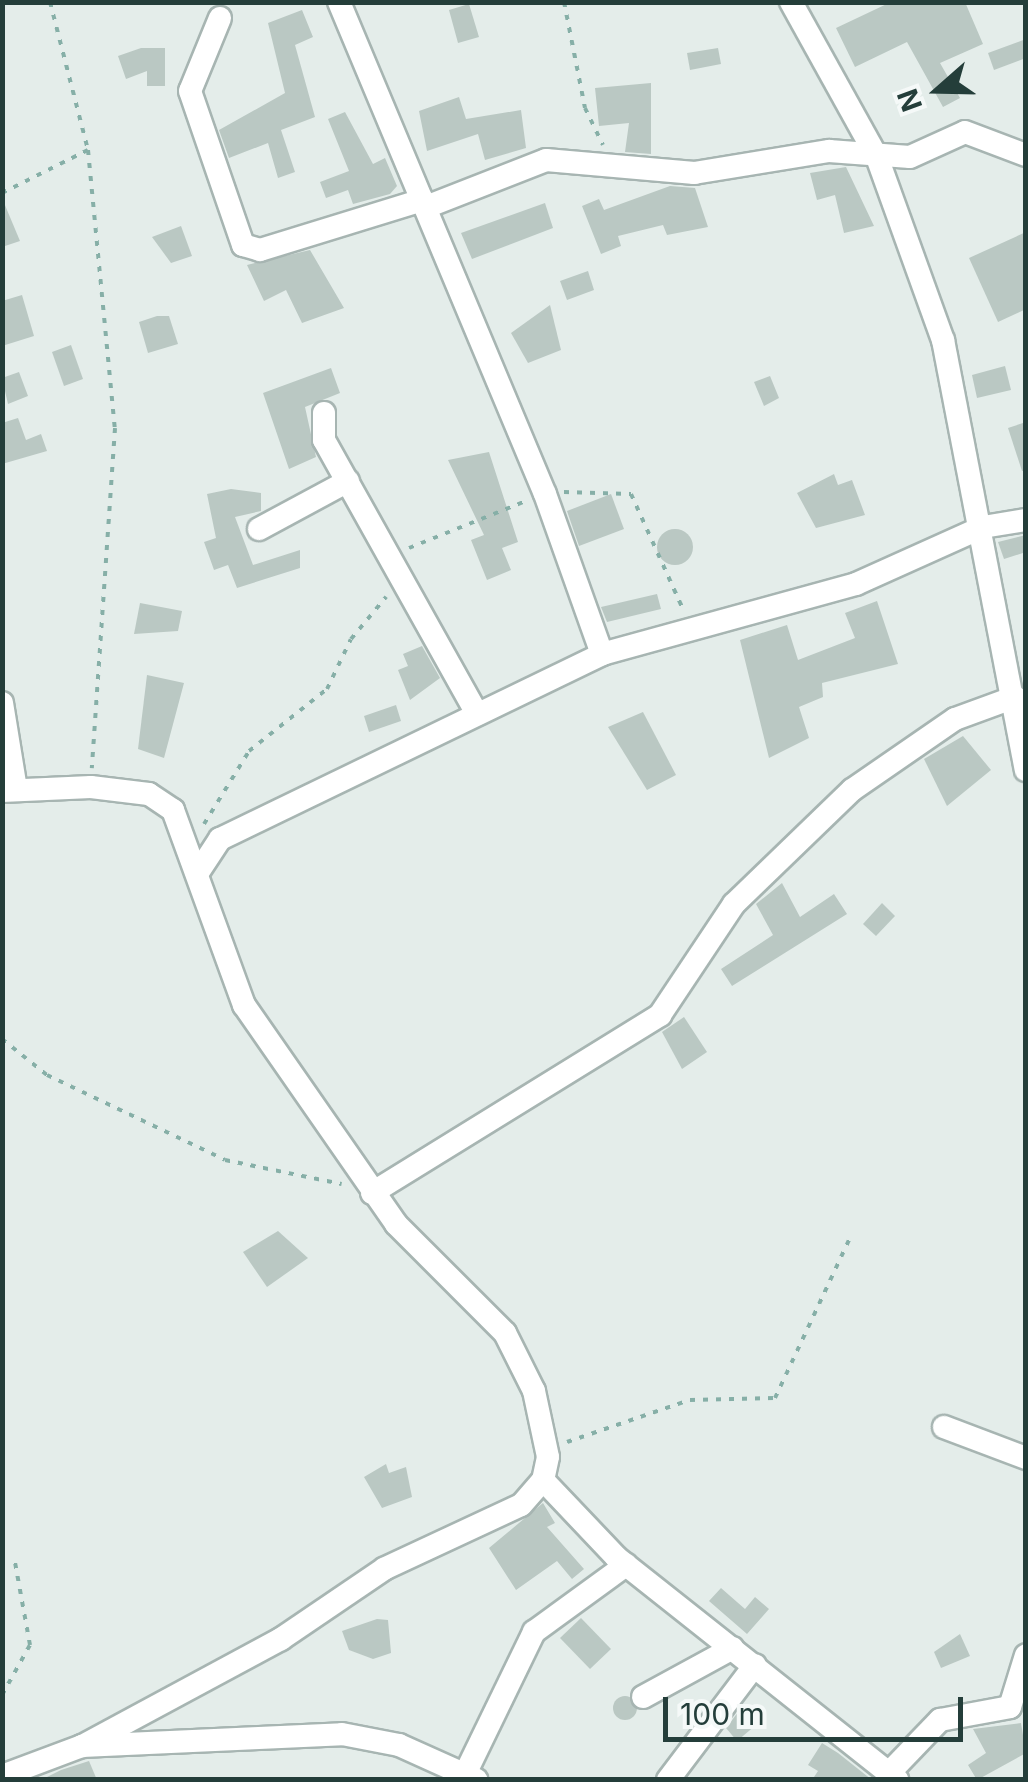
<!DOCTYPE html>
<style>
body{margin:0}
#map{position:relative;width:1028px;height:1782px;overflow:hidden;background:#e4edea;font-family:Inter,sans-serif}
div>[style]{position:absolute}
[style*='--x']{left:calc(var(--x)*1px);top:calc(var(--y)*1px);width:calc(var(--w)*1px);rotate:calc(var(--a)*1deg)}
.building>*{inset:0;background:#bac8c3}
.round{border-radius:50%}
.path>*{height:4px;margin-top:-2px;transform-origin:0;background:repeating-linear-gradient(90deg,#86afa7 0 5px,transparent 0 13px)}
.roads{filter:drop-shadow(2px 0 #a7b5b2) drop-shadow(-2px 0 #a7b5b2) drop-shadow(0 2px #a7b5b2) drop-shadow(0 -2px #a7b5b2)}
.street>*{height:22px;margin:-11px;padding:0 11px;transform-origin:11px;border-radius:11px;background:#fff}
span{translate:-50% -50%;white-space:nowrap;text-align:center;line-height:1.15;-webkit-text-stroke:8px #f5f9f8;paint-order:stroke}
.frame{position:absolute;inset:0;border:5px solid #243e3a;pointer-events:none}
.north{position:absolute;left:888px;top:40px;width:100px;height:100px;-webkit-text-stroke:8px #f5f9f8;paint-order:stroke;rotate:250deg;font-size:28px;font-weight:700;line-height:40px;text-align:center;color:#243e3a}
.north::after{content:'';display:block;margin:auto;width:35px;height:45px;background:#243e3a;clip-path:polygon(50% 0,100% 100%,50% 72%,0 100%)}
.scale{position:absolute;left:663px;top:1697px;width:300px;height:45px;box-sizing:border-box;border:5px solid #243e3a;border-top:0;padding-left:12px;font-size:30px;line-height:35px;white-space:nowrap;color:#243e3a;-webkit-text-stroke:8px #f5f9f8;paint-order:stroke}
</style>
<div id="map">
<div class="building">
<div style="clip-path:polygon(891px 2px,965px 2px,983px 44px,940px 63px,960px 98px,943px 107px,907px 42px,855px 67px,836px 28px)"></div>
<div style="clip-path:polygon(469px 4px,479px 37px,458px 43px,449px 10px)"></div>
<div style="clip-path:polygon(302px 10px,313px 37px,295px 45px,315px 117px,281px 130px,295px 172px,278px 178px,268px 143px,229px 158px,219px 130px,285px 93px,268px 23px)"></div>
<div style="clip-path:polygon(1026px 39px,1026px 58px,994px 70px,988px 53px)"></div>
<div style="clip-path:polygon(141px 48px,165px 48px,165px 86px,147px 86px,147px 71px,126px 79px,118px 56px)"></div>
<div style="clip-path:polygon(718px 48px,721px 64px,690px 70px,687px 53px)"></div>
<div style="clip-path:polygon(651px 83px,651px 154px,625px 152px,629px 123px,599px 126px,595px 88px)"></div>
<div style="clip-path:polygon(459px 97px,466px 119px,521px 110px,526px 148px,485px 160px,478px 134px,427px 151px,419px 111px)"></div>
<div style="clip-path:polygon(345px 112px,373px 164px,385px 158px,397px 186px,390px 194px,353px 204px,348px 190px,326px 198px,320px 182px,349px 171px,328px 119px)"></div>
<div style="clip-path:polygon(846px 167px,874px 226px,844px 233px,835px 195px,817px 200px,810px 173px)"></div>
<div style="clip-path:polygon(670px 186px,695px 188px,708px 227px,667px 235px,663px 225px,618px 236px,621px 246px,601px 254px,582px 206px,599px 199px,604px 210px)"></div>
<div style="clip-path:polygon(2px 198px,20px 241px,2px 247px)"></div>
<div style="clip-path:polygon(545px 203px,553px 228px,472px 259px,461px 233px)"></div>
<div style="clip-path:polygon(181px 226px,192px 256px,171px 263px,152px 237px)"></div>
<div style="clip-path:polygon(1026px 232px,1026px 309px,998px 322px,969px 258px)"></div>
<div style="clip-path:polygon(310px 250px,344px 308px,302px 323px,286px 290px,264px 301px,247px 265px)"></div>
<div style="clip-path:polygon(588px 271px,594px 290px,567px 300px,560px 281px)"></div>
<div style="clip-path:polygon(22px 295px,34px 336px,2px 346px,2px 301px)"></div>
<div style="clip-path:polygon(550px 305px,561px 350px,528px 363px,511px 333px)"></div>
<div style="clip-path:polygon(157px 316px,169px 316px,178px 344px,148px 353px,139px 322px)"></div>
<div style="clip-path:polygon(71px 345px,83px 379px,64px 386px,52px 352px)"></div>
<div style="clip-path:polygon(1005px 366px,1011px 390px,977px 398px,972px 375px)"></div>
<div style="clip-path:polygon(331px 368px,340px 393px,305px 407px,316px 457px,289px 469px,263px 393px)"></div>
<div style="clip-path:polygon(19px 372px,28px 396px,8px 404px,2px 378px)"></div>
<div style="clip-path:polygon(770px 376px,779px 398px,764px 406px,754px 382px)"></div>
<div style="clip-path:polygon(18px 418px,26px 440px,41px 434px,47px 451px,2px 464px,2px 423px)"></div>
<div style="clip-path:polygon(1026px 422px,1026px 470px,1022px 471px,1008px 428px)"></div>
<div style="clip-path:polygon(489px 452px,518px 542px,502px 548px,511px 570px,487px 580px,471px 540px,484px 535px,448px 460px)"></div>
<div style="clip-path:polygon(834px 474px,838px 485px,852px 480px,865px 515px,816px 528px,797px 493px)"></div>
<div style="clip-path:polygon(231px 489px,261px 493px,261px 511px,235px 517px,253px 565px,300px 550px,300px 568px,237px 588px,228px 565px,214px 570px,204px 542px,216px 538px,207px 494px)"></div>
<div style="clip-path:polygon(611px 494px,624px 529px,579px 546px,567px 511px)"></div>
<div class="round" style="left:657px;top:529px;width:36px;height:36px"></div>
<div style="clip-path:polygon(1026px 535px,1026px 552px,1004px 559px,998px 542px)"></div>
<div style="clip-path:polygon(657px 594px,661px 609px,607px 622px,601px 607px)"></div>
<div style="clip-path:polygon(877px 601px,898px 664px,822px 683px,823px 697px,799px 707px,809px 738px,769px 758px,740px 640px,787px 625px,798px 660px,855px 638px,845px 613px)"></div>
<div style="clip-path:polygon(140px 603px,182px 611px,178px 631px,134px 634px)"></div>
<div style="clip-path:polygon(422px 646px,440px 678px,410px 700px,398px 670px,408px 666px,403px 654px)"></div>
<div style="clip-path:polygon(147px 675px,184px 683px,164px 758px,138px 749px)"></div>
<div style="clip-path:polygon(396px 705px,401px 721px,369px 732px,364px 716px)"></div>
<div style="clip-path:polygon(643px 712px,676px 775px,647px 790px,608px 727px)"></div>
<div style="clip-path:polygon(963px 736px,991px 770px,947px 806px,924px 759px)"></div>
<div style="clip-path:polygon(782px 883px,800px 917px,834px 894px,847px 914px,732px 986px,721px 969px,773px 935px,756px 904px)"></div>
<div style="clip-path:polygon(882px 903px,895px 916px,876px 936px,863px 924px)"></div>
<div style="clip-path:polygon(684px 1017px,707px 1052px,682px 1069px,662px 1032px)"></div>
<div style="clip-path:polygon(278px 1231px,308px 1258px,267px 1287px,243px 1252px)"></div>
<div style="clip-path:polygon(386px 1464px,389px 1473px,406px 1467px,412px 1497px,382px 1508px,364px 1477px)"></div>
<div style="clip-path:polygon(543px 1503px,555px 1523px,547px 1527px,584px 1569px,572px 1579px,557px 1561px,516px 1590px,489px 1548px)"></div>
<div style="clip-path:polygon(721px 1588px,745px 1609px,755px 1597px,769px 1609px,747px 1634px,709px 1601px)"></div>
<div style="clip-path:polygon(581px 1618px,611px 1649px,590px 1669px,560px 1638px)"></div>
<div style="clip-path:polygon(377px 1619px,388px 1620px,391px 1653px,373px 1659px,349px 1650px,342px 1631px)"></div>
<div style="clip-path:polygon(960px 1634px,970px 1656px,941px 1668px,934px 1652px)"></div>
<div class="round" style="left:613px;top:1696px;width:24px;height:24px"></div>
<div style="clip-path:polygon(742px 1707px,756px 1725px,737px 1741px,726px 1728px)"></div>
<div style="clip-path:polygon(1021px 1723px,1026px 1753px,977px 1780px,968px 1765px,986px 1753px,973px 1729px)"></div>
<div style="clip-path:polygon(822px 1743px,838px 1753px,872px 1780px,812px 1780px,818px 1771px,808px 1765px)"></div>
<div style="clip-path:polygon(89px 1761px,97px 1780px,41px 1780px,61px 1770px)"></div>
</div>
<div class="path">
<div style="--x:50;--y:2;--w:153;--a:75.6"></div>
<div style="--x:88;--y:150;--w:279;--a:84.5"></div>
<div style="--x:115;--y:428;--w:341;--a:93.9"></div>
<div style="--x:564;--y:2;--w:108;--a:78.8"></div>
<div style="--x:585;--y:108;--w:41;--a:64.1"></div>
<div style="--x:2;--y:193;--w:96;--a:-26.6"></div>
<div style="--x:564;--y:492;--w:67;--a:1.7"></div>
<div style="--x:631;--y:494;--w:126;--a:65.7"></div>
<div style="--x:409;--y:548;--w:126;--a:-21.9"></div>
<div style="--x:204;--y:824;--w:86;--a:-58.3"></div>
<div style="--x:249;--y:751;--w:100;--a:-38.5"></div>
<div style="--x:327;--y:689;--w:55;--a:-64.4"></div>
<div style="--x:351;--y:639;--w:55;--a:-50.2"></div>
<div style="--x:2;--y:1039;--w:58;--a:38.7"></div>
<div style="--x:47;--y:1075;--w:197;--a:25.5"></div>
<div style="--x:225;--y:1160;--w:119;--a:11.6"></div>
<div style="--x:567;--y:1442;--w:130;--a:-18.9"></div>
<div style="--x:690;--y:1400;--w:85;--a:-1.3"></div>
<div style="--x:775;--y:1398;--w:177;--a:-64.9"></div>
<div style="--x:2;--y:1695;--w:57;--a:-60.8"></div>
<div style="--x:30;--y:1645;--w:89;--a:-100.3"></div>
</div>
<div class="roads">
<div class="street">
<div style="--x:339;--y:2;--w:533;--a:67.28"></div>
<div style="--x:545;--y:494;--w:170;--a:70.4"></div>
<div style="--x:791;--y:2;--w:177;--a:61"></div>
<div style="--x:877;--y:157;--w:195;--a:70.2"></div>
<div style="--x:943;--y:340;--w:438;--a:79.1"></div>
<div style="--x:220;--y:18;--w:79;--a:112.3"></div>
<div style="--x:190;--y:91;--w:163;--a:71"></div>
<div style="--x:243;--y:245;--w:18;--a:16"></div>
<div style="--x:260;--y:250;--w:170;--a:-17.1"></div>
<div style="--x:426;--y:207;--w:129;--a:-21.4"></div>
<div style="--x:546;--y:160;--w:149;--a:5"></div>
<div style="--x:694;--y:173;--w:137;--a:-9.3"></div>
<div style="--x:829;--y:151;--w:81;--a:4.2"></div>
<div style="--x:910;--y:157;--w:60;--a:-24.4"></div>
<div style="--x:965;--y:132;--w:65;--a:20.7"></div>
<div style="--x:324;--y:413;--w:27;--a:90"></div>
<div style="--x:324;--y:440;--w:314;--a:60.8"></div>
<div style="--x:259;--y:529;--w:101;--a:-28.3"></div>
<div style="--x:2;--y:703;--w:87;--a:80.8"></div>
<div style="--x:2;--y:791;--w:89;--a:-2.6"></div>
<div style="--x:91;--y:787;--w:58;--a:6.9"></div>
<div style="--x:149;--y:794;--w:29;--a:34"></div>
<div style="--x:173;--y:810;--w:208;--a:70"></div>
<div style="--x:244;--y:1005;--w:267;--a:55.2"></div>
<div style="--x:396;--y:1224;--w:154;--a:45"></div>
<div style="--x:505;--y:1333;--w:65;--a:63.4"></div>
<div style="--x:534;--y:1391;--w:67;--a:78"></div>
<div style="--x:548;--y:1457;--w:24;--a:102"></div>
<div style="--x:543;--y:1480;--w:33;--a:131"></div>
<div style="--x:521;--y:1505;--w:151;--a:155"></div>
<div style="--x:384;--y:1569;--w:125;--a:145.8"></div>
<div style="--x:281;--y:1639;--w:226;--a:151.7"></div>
<div style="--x:82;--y:1746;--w:85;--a:159.4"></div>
<div style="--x:197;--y:874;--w:42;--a:-56.7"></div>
<div style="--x:220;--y:839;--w:424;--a:-25.8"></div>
<div style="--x:602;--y:654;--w:263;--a:-15.4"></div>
<div style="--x:856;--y:584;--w:139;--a:-24.2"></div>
<div style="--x:983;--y:527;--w:44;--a:-9.2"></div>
<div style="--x:372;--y:1193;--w:339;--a:-31.7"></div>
<div style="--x:660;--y:1015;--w:133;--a:-56.3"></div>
<div style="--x:734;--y:904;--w:164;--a:-44"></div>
<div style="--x:852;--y:790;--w:125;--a:-34.6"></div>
<div style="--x:955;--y:719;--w:64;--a:-20.1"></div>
<div style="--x:944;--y:1427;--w:88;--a:20.7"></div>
<div style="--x:543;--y:1480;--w:106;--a:46.5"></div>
<div style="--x:616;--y:1557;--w:359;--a:38.4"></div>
<div style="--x:643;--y:1697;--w:102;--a:-28.6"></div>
<div style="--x:82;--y:1746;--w:260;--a:-2.6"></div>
<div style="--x:342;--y:1734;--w:58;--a:10.9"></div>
<div style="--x:399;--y:1745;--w:85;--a:24.2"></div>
<div style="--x:466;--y:1772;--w:156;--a:-64.1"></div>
<div style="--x:534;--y:1632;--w:114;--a:-36.1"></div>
<div style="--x:889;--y:1773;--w:74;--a:-46.1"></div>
<div style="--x:940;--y:1720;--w:71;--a:-10.5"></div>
<div style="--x:1010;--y:1707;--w:54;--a:-72.9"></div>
<div style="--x:668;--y:1780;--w:144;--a:-52.9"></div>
</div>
</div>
<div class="frame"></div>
<div class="north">N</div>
<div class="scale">100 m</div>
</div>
